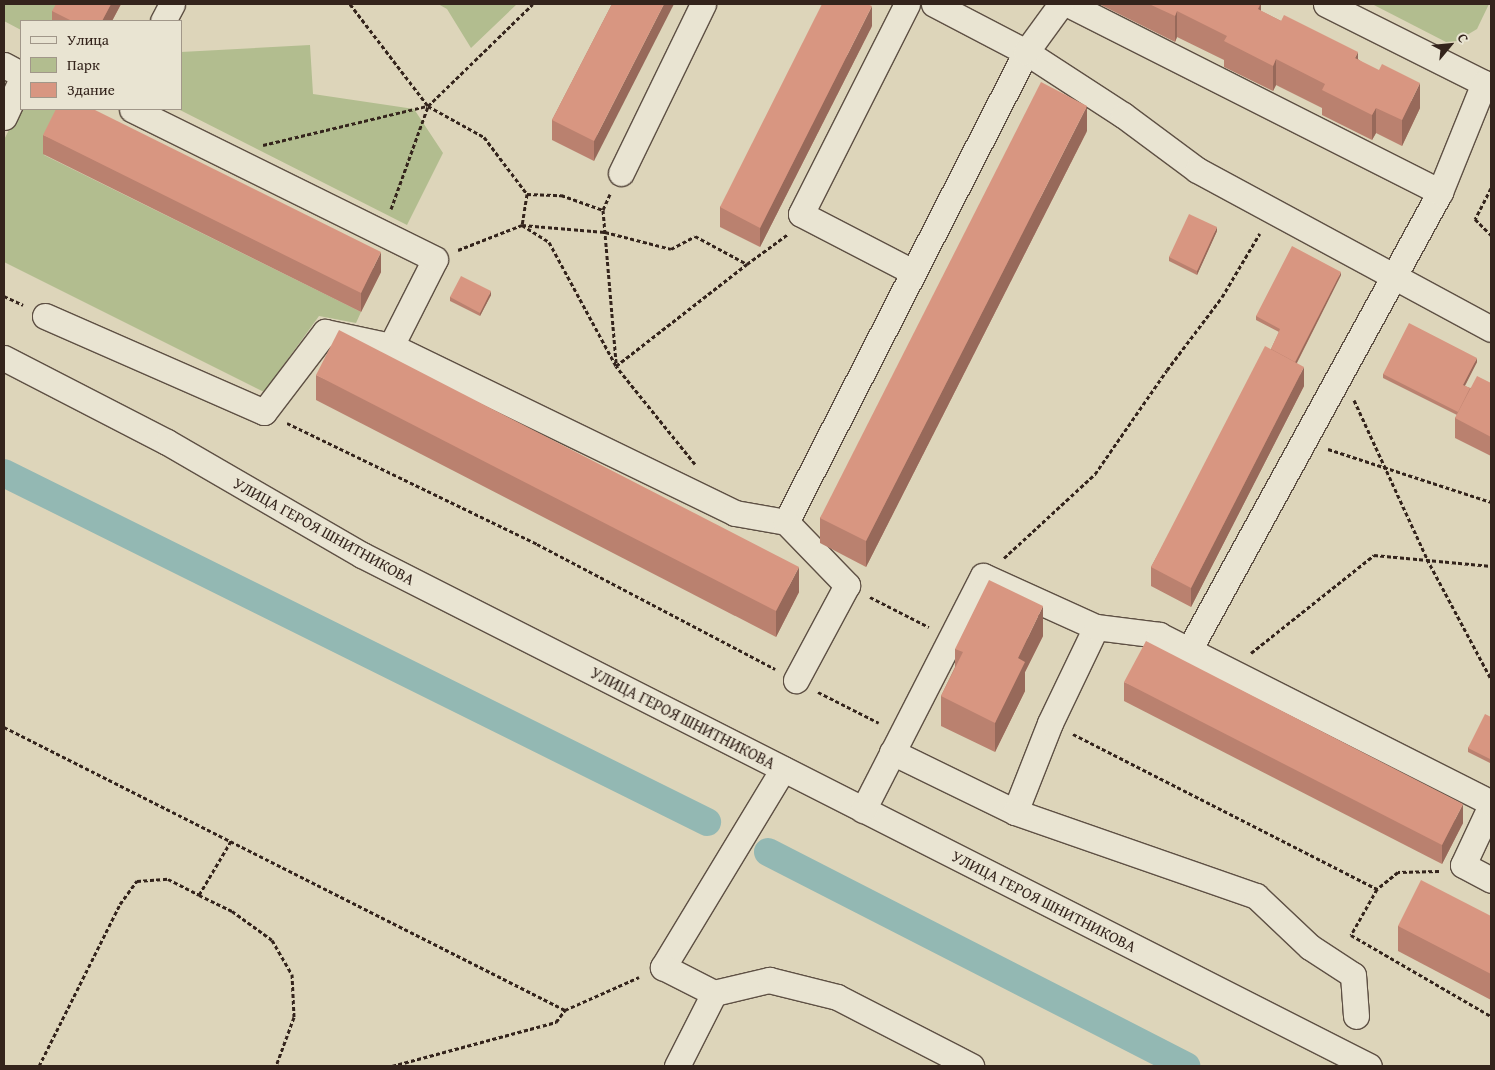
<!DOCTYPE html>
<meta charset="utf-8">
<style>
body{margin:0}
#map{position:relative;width:1495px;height:1070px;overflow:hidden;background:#ddd5ba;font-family:"Gentium Book Plus",serif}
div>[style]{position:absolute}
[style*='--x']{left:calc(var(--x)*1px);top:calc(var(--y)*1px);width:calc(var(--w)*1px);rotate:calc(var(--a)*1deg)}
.green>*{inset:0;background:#b2bd8f}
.canal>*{height:28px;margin:-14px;padding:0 14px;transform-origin:14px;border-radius:14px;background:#93b8b3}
.path>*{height:3px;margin-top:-1.5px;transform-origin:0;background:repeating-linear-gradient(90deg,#34241c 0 4px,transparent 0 6.5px)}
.roads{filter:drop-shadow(1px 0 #5e5044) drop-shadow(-1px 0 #5e5044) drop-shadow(0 1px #5e5044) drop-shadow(0 -1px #5e5044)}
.minor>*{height:25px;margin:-12.5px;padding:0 12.5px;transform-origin:12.5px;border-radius:12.5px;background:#e9e4d2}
.wall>*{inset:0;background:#ba816f}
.shaded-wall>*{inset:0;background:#97695a}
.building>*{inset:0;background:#d89681}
span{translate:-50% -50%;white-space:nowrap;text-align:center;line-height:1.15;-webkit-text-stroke:4px #e9e4d2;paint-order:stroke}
.street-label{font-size:16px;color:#34241c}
.frame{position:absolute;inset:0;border:5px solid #34241c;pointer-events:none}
.legend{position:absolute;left:20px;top:20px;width:162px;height:90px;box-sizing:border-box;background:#e9e4d2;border:1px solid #a19789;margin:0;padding:6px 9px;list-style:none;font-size:15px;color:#34241c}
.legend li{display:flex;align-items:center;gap:10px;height:25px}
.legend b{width:25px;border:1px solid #a19789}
.north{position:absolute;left:1425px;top:20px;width:50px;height:50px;-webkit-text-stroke:4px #e9e4d2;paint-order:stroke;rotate:62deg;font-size:14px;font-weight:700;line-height:20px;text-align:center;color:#34241c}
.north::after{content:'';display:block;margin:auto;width:18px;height:22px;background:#34241c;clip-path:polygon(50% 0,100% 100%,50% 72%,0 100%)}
</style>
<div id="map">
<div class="green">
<div style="clip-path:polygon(4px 4px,66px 4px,57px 21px,21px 21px,21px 30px,4px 21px)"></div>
<div style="clip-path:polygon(438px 4px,517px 4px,471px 48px,447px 9px)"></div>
<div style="clip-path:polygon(1372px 4px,1489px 4px,1477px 29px,1457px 41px,1446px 42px)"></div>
<div style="clip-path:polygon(310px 45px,313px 94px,414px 109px,443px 153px,407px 225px,178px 109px,181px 109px,181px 52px)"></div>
<div style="clip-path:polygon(21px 105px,21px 109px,92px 109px,44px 155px,361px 312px,356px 323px,319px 316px,264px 392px,4px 262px,4px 140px)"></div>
</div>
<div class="canal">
<div style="--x:4;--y:473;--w:785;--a:26.4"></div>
<div style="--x:768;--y:852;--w:470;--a:27.1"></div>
</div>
<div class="path">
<div style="--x:350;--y:4;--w:128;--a:52.6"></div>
<div style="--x:428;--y:106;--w:64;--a:29"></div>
<div style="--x:484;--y:137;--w:71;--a:53"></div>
<div style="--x:527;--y:194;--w:31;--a:99"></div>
<div style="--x:522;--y:225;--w:32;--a:32"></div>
<div style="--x:549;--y:242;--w:141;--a:61.6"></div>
<div style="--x:263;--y:145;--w:169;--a:-13.4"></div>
<div style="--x:1491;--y:188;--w:35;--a:117"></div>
<div style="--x:1475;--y:219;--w:23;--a:45"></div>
<div style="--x:527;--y:194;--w:34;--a:2"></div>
<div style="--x:561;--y:195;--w:45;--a:19.7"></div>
<div style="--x:610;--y:194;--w:17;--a:114"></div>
<div style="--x:603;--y:210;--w:154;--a:85.1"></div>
<div style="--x:391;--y:209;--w:109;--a:-70.2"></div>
<div style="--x:428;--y:106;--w:146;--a:-44.2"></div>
<div style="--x:458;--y:250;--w:69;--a:-21.3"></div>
<div style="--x:522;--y:225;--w:83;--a:4.8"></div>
<div style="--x:605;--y:232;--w:68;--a:14.4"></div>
<div style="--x:671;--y:249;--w:27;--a:-28"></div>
<div style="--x:695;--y:236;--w:59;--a:28.3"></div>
<div style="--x:747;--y:264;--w:51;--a:-36.2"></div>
<div style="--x:4;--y:296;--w:21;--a:25"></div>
<div style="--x:1354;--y:400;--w:175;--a:65.3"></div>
<div style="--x:1427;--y:559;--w:136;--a:61.9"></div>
<div style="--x:287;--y:423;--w:278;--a:25.8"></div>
<div style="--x:537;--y:544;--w:269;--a:27.7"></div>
<div style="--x:1328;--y:449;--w:171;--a:18"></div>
<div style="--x:695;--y:464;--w:126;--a:-128.9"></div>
<div style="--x:616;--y:366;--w:166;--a:-37.9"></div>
<div style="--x:1004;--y:558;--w:124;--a:-42.7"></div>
<div style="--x:1095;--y:474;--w:126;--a:-55.3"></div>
<div style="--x:1167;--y:370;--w:91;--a:-53"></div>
<div style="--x:1222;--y:297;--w:74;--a:-59.3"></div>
<div style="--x:870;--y:597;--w:66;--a:27"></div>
<div style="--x:1251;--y:653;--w:157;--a:-38.5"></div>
<div style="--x:1374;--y:555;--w:118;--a:5.4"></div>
<div style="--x:818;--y:692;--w:68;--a:26.9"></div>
<div style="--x:4;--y:727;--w:628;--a:26.77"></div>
<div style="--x:565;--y:1010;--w:81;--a:-24"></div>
<div style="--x:1073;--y:734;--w:341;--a:27"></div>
<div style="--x:231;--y:841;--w:63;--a:120.7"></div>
<div style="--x:199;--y:895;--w:37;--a:26"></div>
<div style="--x:232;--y:911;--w:49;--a:35.9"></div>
<div style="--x:272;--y:940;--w:39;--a:60"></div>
<div style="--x:292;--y:974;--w:43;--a:87.3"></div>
<div style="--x:294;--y:1017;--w:52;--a:110.2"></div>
<div style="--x:1439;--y:871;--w:41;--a:178.6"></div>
<div style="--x:1398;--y:872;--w:27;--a:141"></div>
<div style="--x:1377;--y:889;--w:53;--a:119.5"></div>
<div style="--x:1351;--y:935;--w:162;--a:30.1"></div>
<div style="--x:39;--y:1066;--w:181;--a:-63.4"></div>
<div style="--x:120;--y:904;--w:29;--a:-54"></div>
<div style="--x:137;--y:881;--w:31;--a:-4"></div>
<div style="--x:168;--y:879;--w:35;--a:27"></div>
<div style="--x:392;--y:1066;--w:170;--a:-15"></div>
<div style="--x:556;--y:1022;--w:15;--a:-53"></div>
</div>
<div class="roads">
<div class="minor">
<div style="--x:907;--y:4;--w:235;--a:116.8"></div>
<div style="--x:801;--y:214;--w:126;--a:27.4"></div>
<div style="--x:934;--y:4;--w:104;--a:27.6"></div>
<div style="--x:1026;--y:52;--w:116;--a:33"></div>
<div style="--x:1123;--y:115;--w:92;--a:36.6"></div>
<div style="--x:1197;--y:170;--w:334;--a:28.4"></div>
<div style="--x:1068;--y:4;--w:417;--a:26.8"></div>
<div style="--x:1440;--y:192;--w:522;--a:118.72"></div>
<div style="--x:1326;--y:4;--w:177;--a:26.6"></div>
<div style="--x:1484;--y:83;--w:118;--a:112"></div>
<div style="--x:163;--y:21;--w:19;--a:-62"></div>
<div style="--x:4;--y:65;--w:19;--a:28"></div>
<div style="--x:4;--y:117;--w:40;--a:-65"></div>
<div style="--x:621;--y:173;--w:188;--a:-64.1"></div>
<div style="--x:45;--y:316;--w:239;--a:23.7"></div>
<div style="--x:264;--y:412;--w:101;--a:-52.7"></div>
<div style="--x:325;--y:332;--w:67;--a:12"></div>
<div style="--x:391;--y:346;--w:97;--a:-63.2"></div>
<div style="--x:435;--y:259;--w:338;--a:-153.7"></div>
<div style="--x:391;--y:346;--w:382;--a:25.9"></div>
<div style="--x:735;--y:513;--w:52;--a:10"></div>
<div style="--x:786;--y:522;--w:528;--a:-62.95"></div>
<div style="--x:1026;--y:52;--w:59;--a:-53.9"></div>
<div style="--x:4;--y:358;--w:183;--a:27.3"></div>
<div style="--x:167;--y:442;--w:225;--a:30.1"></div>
<div style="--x:362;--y:555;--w:1129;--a:26.91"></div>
<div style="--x:786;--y:522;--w:88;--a:45.9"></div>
<div style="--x:847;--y:585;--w:108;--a:118.2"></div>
<div style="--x:892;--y:752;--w:137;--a:26"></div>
<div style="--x:1015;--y:812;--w:96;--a:-68.5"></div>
<div style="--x:1050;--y:723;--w:106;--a:-64.4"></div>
<div style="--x:783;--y:769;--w:232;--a:121.2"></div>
<div style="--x:663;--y:967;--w:57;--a:27"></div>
<div style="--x:714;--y:993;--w:57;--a:-13.3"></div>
<div style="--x:769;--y:980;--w:70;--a:14"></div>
<div style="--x:837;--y:997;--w:151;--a:27.2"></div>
<div style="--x:1491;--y:805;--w:66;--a:115"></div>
<div style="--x:1463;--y:865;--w:32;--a:28"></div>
<div style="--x:863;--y:810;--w:263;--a:-62.9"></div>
<div style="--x:983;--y:576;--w:124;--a:24.3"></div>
<div style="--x:1096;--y:627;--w:64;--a:7.2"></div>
<div style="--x:1159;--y:635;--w:372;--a:26.8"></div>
<div style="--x:1015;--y:812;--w:255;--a:19.2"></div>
<div style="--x:1256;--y:896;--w:74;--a:43.4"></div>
<div style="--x:1310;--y:947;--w:51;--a:33.1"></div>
<div style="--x:1353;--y:975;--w:41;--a:85.8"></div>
<div style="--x:677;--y:1066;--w:82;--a:-63.1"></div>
</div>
</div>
<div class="wall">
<div style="clip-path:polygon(121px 4px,112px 21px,52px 21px,52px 11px)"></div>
<div style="clip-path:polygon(612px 4px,594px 161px,552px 140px,552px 120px)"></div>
<div style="clip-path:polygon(1099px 4px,1261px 4px,1261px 11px,1358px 59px,1420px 108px,1402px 146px,1376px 133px,1372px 140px,1322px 115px,1322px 108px,1276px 85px,1273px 91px,1224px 67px,1224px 60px,1177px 37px,1175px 42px)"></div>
<div style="clip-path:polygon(872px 26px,760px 247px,720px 227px,720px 207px)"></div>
<div style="clip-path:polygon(1087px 131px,866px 567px,820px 543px,820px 518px)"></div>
<div style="clip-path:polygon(43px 135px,381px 272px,361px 312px,43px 154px)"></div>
<div style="clip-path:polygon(1217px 231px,1197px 275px,1169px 261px,1169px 257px)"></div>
<div style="clip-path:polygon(1341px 275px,1297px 363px,1304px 386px,1191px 607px,1151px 586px,1151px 567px,1271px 349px,1279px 332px,1256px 320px,1256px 316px)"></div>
<div style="clip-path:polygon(491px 295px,480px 316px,450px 301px,450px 297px)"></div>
<div style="clip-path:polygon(1477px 362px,1465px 386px,1470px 388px,1491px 383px,1491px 456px,1455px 438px,1455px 418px,1457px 415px,1383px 378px,1383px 374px)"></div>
<div style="clip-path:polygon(316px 375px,799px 592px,776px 637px,316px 400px)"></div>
<div style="clip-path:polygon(1043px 636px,1025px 672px,1025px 691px,995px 752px,941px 726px,941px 696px,955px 667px,955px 649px)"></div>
<div style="clip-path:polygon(1124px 682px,1463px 823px,1442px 864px,1124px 701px)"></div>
<div style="clip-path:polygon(1491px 717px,1491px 759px,1490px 763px,1468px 752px,1468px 748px)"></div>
<div style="clip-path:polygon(1491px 916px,1491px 1000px,1398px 951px,1398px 926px)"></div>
</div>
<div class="shaded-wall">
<div style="clip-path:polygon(111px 4px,121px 4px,112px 21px,102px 21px)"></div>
<div style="clip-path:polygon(664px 4px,674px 4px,594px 161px,594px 141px)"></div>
<div style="clip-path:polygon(1261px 4px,1261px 28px,1258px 9px)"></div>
<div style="clip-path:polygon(872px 6px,872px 26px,760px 247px,760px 228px)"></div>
<div style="clip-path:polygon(1177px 11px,1177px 37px,1175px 42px,1175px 16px)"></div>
<div style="clip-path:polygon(1358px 52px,1358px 77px,1355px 58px)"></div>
<div style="clip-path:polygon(1276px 59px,1276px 85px,1273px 91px,1273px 66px)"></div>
<div style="clip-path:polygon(1420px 83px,1420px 108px,1402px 146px,1402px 120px)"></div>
<div style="clip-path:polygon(1087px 106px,1087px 131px,866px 567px,866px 541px)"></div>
<div style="clip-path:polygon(1376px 108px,1376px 133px,1372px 140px,1372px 115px)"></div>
<div style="clip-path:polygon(1217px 227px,1217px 231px,1197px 275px,1197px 271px)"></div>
<div style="clip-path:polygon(381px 252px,381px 272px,361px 312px,361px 293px)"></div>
<div style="clip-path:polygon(1341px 272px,1341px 275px,1289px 378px,1289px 375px)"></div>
<div style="clip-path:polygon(491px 291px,491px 295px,480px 316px,480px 313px)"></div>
<div style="clip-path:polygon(1477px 358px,1477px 362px,1463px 389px,1463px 385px)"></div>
<div style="clip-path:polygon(1304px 367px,1304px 386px,1191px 607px,1191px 588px)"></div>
<div style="clip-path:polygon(799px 567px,799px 592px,776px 637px,776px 611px)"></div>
<div style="clip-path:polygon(1043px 606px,1043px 636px,1025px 672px,1025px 691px,995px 752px,995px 723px,1018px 658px)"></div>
<div style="clip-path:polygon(1463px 804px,1463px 823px,1442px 864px,1442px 845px)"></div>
</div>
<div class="building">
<div style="clip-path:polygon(56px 4px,111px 4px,102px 21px,72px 21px,52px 11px)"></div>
<div style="clip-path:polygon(612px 4px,664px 4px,594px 141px,552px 120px)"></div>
<div style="clip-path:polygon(822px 4px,867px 4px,872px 6px,760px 228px,720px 207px)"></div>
<div style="clip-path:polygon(1149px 4px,1260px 4px,1258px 9px,1281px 21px,1284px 15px,1358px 52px,1355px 58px,1379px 70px,1382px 64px,1420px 83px,1402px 120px,1376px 108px,1372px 115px,1322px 90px,1325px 84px,1276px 59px,1273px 66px,1224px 41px,1227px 36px,1177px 11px,1175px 16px)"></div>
<div style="clip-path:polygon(1041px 82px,1087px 106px,866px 541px,820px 518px)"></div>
<div style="clip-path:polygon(56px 109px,93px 109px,381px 252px,361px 293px,43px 135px)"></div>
<div style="clip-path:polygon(1189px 214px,1217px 227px,1197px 271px,1169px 257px)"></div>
<div style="clip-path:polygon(1292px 246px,1341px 272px,1295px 362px,1271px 349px,1280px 329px,1256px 316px)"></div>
<div style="clip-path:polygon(461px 276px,491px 291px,480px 313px,450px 297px)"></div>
<div style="clip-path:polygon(1409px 323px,1477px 358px,1463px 385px,1470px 388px,1458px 412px,1383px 374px)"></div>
<div style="clip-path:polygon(339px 330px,799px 567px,776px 611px,316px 375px)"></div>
<div style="clip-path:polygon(1265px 346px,1304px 367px,1191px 588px,1151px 567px)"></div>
<div style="clip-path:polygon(1477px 376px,1491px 383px,1491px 437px,1455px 418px)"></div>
<div style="clip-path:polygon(989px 580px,1043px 606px,1018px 658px,1025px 662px,995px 723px,941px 696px,963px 652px,955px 649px)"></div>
<div style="clip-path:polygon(1146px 641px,1463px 804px,1442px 845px,1124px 682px)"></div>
<div style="clip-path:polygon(1485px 714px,1491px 717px,1491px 756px,1490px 759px,1468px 748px)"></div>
<div style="clip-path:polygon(1421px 880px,1491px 916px,1491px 974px,1398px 926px)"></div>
</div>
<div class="street-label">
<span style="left:324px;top:531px;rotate:29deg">УЛИЦА ГЕРОЯ ШНИТНИКОВА</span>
<span style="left:683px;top:718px;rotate:27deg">УЛИЦА ГЕРОЯ ШНИТНИКОВА</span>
<span style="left:1044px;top:901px;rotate:27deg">УЛИЦА ГЕРОЯ ШНИТНИКОВА</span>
</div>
<div class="frame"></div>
<ul class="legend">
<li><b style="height:6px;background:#e9e4d2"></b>Улица</li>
<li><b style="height:14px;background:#b2bd8f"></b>Парк</li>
<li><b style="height:14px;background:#d89681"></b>Здание</li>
</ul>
<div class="north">С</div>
</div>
